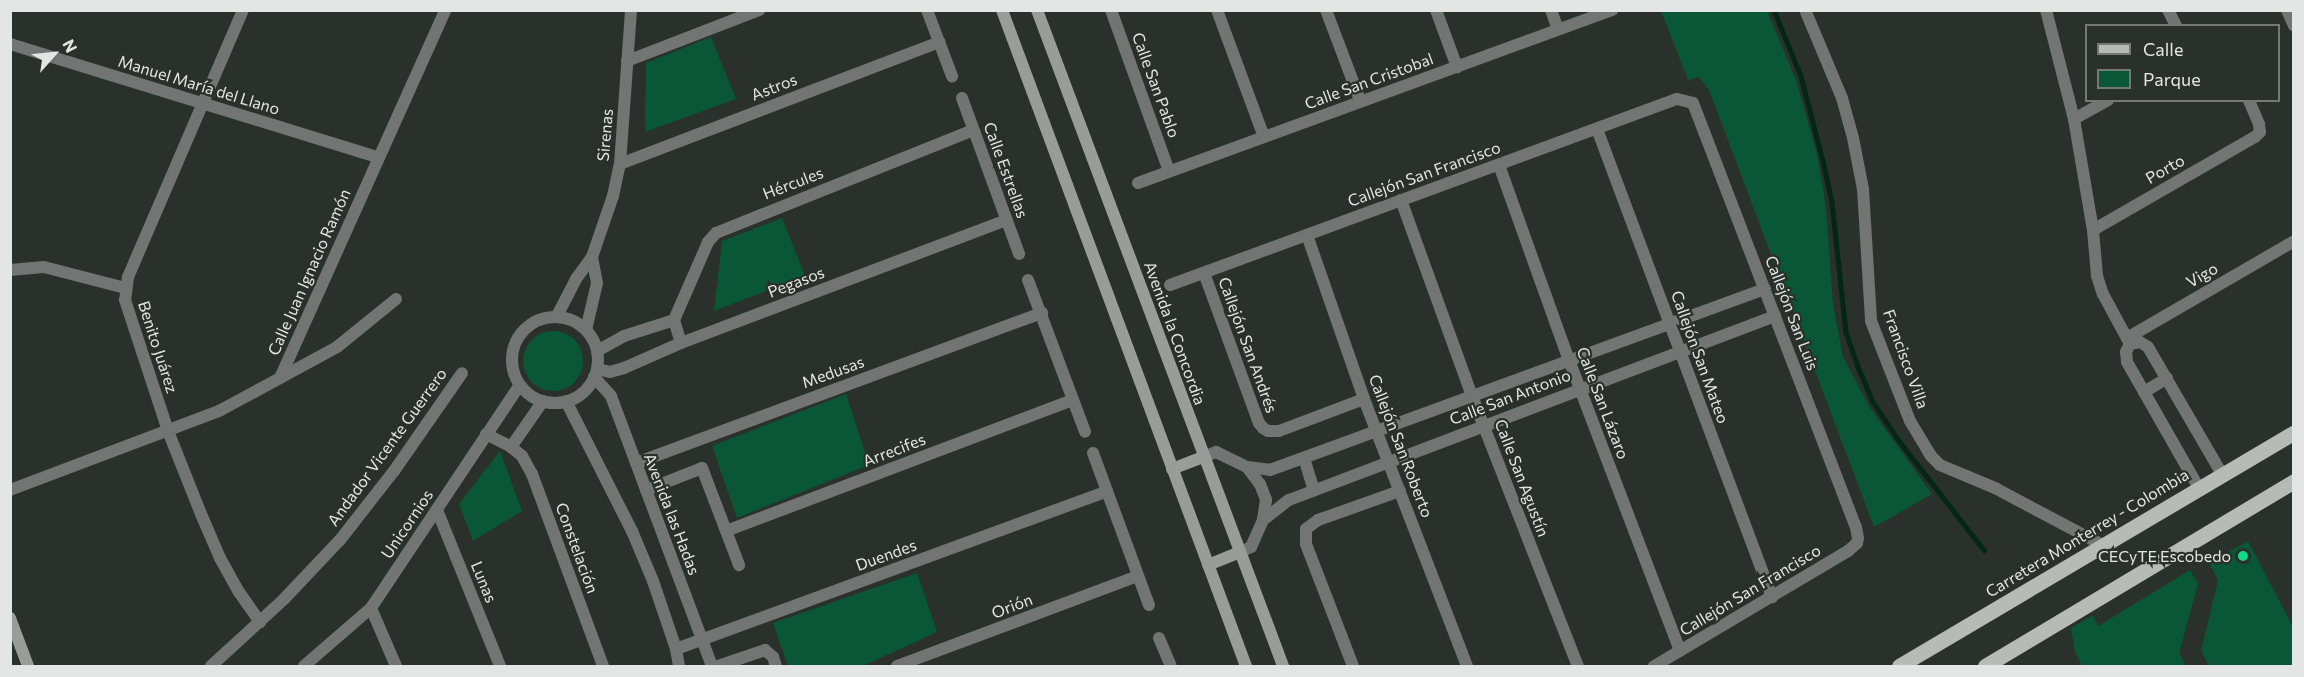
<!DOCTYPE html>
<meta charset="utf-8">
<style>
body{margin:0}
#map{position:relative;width:2304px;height:677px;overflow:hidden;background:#2a302c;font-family:Commissioner,sans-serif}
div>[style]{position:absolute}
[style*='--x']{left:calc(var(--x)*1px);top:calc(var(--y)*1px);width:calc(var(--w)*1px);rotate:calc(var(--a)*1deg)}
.green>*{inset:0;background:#095736}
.round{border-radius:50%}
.stream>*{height:4.5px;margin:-2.25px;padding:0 2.25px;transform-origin:2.25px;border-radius:2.25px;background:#042616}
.street>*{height:12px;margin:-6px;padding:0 6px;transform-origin:6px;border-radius:6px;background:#727573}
.street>.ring{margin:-6px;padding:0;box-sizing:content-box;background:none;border:12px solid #727573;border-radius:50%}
.secondary>*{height:12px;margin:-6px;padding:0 6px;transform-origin:6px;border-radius:6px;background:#989d9a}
.primary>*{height:15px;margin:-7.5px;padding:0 7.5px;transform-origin:7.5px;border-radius:7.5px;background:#b6bbb8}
.dots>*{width:16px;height:16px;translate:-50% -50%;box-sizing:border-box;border:3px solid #2a302c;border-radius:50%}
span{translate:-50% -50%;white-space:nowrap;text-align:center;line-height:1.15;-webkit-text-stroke:4.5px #2a302c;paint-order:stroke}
.street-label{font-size:16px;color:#e3e6e4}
.poi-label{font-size:16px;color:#e3e6e4}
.right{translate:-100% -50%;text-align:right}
.frame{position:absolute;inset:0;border:12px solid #e3e6e4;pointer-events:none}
.legend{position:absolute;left:2085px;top:24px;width:195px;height:78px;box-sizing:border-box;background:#2a302c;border:2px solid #747976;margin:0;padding:8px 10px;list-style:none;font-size:18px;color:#e3e6e4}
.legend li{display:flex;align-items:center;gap:12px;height:30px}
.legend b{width:30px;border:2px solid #747976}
.north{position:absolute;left:24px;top:24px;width:60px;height:60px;-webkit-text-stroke:4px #2a302c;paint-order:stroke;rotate:63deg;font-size:16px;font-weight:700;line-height:24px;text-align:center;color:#e3e6e4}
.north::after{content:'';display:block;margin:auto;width:21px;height:27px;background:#e3e6e4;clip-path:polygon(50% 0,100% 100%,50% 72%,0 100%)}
</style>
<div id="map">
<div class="green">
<div style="clip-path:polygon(1661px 11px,1773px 11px,1768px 13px,1796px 80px,1817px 154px,1826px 207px,1833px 304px,1843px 357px,1870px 408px,1932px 494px,1874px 527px,1709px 90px,1699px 77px,1688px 80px)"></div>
<div style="clip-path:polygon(711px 37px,736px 99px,645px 132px,646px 63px)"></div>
<div style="clip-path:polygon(782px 218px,805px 276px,714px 311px,722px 241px)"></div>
<div class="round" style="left:523px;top:331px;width:60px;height:60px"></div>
<div style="clip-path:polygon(846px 394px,869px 465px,737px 518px,712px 446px)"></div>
<div style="clip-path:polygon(500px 451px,522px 511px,473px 541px,459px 504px)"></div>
<div style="clip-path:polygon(2248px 541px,2293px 627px,2293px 666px,2209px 666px,2201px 651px,2218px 580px,2209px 563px)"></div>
<div style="clip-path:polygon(2190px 570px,2198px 584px,2179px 653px,2186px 666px,2082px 666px,2075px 652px,2071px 628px,2093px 615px,2098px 626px)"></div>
<div style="clip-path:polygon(917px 573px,937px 632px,863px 666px,788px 666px,773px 623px)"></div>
</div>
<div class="stream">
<div style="--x:1774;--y:10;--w:71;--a:67.8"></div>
<div style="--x:1801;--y:76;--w:88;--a:75.5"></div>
<div style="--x:1823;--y:161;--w:42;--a:77.6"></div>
<div style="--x:1832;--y:202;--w:131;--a:83.9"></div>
<div style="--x:1846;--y:332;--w:39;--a:71"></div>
<div style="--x:1859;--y:369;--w:36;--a:67"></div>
<div style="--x:1873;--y:402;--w:48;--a:56"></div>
<div style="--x:1900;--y:442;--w:137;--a:52.1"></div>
</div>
<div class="street">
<div style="--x:243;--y:10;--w:291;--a:113.3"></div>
<div style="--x:128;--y:277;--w:23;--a:97"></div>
<div style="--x:125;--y:300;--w:138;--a:71.8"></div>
<div style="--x:168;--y:431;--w:89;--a:68.3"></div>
<div style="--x:201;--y:514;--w:48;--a:66.6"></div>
<div style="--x:220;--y:558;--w:39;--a:61"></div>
<div style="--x:239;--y:592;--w:37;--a:55"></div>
<div style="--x:927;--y:10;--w:71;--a:69.3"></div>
<div style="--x:1111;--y:10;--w:171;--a:70.2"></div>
<div style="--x:1217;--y:10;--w:135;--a:69.7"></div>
<div style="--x:1326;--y:10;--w:96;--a:69.3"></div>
<div style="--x:1436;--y:10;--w:61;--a:69.8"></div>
<div style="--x:1551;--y:10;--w:20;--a:70"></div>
<div style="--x:2046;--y:10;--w:113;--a:75.6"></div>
<div style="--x:2074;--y:119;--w:113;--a:80.3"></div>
<div style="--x:2093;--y:230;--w:46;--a:85"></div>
<div style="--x:2097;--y:276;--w:19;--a:72"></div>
<div style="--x:2103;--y:294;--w:57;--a:61.6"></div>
<div style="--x:2168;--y:10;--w:18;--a:63"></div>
<div style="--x:2287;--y:10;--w:17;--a:66"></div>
<div style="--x:1806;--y:12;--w:93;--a:67.3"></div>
<div style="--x:1842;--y:98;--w:41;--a:74.6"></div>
<div style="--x:1853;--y:138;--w:52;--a:78.9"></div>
<div style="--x:1863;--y:189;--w:132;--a:86.5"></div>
<div style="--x:1871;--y:321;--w:107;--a:68.7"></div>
<div style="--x:1910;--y:421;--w:41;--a:59"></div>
<div style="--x:1931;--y:456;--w:13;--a:45"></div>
<div style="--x:1940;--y:465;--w:60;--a:22.7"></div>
<div style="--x:1995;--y:488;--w:121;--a:28"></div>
<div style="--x:10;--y:44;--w:384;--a:17.1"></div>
<div style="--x:627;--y:61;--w:142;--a:-21.1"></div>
<div style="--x:962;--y:98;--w:166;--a:69.9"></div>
<div style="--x:2074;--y:119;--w:39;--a:-29"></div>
<div style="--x:1597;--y:129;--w:500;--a:69.5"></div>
<div style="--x:620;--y:164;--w:342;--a:-20.9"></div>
<div style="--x:1499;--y:165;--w:207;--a:70.3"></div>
<div style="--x:1569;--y:360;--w:311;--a:69.1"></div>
<div style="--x:1138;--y:183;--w:505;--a:-20.05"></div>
<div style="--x:1401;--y:200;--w:208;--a:70.1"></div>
<div style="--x:1472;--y:396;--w:290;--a:68.6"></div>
<div style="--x:2093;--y:230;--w:187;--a:-29.9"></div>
<div style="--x:2255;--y:137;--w:7;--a:-45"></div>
<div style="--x:2260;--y:132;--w:8;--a:-97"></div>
<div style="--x:2259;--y:124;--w:26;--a:-113"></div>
<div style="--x:1307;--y:235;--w:174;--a:70.8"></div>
<div style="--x:1364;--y:399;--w:286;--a:68.9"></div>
<div style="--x:10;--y:270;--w:34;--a:-5"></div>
<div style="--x:44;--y:267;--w:84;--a:14.5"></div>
<div style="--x:1204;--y:273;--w:160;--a:69.9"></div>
<div style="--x:1259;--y:423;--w:6;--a:51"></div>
<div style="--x:1263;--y:428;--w:6;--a:31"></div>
<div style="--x:1268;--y:431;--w:11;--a:0"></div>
<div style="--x:1279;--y:431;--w:91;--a:-20.6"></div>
<div style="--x:1028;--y:280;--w:162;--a:69.4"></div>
<div style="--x:1170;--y:285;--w:540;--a:-20.15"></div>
<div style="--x:1677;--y:99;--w:16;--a:14"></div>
<div style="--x:1693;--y:103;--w:454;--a:69"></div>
<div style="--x:1856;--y:527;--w:11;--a:80"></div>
<div style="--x:1858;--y:538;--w:5;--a:101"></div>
<div style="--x:1857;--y:543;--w:12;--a:138"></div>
<div style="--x:1848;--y:551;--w:226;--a:149.3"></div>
<div style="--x:557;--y:316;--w:42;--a:-62.8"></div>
<div style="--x:576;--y:279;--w:27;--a:-54"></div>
<div style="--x:592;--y:257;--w:65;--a:-71"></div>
<div style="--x:613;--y:196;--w:33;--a:-78"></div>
<div style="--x:620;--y:164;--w:154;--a:-85.9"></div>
<div class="ring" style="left:512px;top:317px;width:74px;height:74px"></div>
<div style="--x:586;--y:330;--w:48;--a:-76.8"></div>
<div style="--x:597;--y:283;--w:26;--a:-101"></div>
<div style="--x:2127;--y:338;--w:193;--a:-30.1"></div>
<div style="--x:681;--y:343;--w:24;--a:-107"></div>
<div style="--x:674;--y:320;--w:85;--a:-66.4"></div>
<div style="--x:708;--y:242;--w:12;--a:-48"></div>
<div style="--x:716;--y:233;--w:277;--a:-21.8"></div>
<div style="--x:2130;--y:344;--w:10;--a:-11"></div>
<div style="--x:2140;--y:342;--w:9;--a:32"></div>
<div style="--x:2148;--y:347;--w:147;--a:59.8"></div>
<div style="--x:2130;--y:344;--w:9;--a:117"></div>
<div style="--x:2126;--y:352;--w:10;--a:84"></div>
<div style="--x:2127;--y:362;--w:145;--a:60.3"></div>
<div style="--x:597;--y:351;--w:31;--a:-29"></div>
<div style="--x:624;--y:336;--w:52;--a:-17.7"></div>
<div style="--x:597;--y:369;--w:13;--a:13"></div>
<div style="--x:610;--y:372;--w:15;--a:-16"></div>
<div style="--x:624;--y:368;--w:62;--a:-23.7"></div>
<div style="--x:681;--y:343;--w:348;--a:-20.7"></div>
<div style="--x:594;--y:377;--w:25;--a:48"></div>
<div style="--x:611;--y:396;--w:288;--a:69.5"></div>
<div style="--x:280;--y:378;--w:65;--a:-28.5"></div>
<div style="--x:337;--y:347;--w:76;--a:-39.1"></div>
<div style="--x:2144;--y:392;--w:27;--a:-31"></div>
<div style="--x:566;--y:401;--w:146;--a:63.1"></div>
<div style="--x:632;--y:531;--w:54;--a:67.2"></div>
<div style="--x:653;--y:581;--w:72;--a:71.3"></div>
<div style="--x:676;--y:649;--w:17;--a:80"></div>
<div style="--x:486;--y:434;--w:28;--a:27"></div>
<div style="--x:511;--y:447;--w:14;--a:39"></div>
<div style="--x:522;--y:456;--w:21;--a:61"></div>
<div style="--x:532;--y:474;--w:205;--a:69.7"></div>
<div style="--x:511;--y:447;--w:56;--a:-55.2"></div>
<div style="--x:1093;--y:453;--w:162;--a:69.8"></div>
<div style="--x:1203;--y:457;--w:14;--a:-21"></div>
<div style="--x:1216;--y:452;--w:34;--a:26"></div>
<div style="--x:1247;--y:467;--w:23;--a:7"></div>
<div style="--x:1270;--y:470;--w:527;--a:-20.09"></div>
<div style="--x:1304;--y:458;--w:34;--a:73"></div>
<div style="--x:636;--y:463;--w:433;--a:-20.3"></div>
<div style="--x:1247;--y:467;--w:21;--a:53"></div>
<div style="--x:1260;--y:484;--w:17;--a:69"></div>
<div style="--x:1266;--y:500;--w:20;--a:99"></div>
<div style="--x:10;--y:490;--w:223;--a:-20.7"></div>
<div style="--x:219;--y:411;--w:69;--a:-28.4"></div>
<div style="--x:280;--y:378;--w:403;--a:-65.8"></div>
<div style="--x:646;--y:490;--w:60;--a:-21.4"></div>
<div style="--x:702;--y:468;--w:104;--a:69.1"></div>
<div style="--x:437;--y:510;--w:168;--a:68"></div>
<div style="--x:726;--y:531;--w:371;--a:-20.7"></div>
<div style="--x:1240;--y:552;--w:12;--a:-24"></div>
<div style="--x:1251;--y:547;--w:30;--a:-66"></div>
<div style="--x:1263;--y:520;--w:33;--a:-38"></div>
<div style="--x:1289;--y:500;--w:520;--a:-20.74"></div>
<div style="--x:371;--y:608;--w:63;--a:66.7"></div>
<div style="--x:1159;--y:638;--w:30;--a:67"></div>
<div style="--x:676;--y:649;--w:459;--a:-20.1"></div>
<div style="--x:211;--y:666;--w:99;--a:-42.5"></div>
<div style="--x:284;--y:599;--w:81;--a:-46.5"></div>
<div style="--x:340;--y:540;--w:88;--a:-52"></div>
<div style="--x:394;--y:471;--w:119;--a:-55.2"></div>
<div style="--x:304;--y:666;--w:89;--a:-40.9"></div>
<div style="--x:371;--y:608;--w:268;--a:-56.3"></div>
<div style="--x:718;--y:666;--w:50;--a:-18.8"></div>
<div style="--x:765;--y:650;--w:11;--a:41"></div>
<div style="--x:773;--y:657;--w:9;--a:72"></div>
<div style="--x:897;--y:666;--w:257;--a:-20.5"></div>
<div style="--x:1353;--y:666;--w:131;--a:-111.1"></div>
<div style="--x:1306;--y:544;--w:15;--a:-90"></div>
<div style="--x:1306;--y:529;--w:15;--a:-37"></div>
<div style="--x:1318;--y:520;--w:87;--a:-19.5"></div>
</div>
<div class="secondary">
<div style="--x:1002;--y:10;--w:700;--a:69.6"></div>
<div style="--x:1037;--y:10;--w:701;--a:69.44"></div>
<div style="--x:1172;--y:469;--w:33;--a:-21"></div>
<div style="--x:1208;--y:565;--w:35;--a:-22"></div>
<div style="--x:10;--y:618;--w:51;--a:69.4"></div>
</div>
<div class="primary">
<div style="--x:1899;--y:666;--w:459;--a:-30.6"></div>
<div style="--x:1985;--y:666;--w:360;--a:-30.9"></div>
</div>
<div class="dots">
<div style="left:2243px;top:556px;background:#0fd98a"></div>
</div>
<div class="street-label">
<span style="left:1369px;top:81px;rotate:-20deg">Calle San Cristobal</span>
<span style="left:199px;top:85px;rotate:17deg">Manuel María del Llano</span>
<span style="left:1156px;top:85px;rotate:70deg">Calle San Pablo</span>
<span style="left:774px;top:87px;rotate:-21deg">Astros</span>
<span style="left:605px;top:135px;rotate:-85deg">Sirenas</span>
<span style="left:2165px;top:169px;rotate:-30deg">Porto</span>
<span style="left:1006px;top:170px;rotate:70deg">Calle Estrellas</span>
<span style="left:1424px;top:174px;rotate:-20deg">Callejón San Francisco</span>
<span style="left:793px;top:183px;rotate:-21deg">Hércules</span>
<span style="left:309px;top:272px;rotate:-66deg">Calle Juan Ignacio Ramón</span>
<span style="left:2202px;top:275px;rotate:-30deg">Vigo</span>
<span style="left:796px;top:282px;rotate:-21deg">Pegasos</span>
<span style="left:1792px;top:313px;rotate:69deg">Callejón San Luis</span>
<span style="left:1175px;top:333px;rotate:70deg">Avenida la Concordia</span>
<span style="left:1248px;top:345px;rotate:70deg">Callejón San Andrés</span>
<span style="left:158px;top:347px;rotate:72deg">Benito Juárez</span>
<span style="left:1700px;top:357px;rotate:70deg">Callejón San Mateo</span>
<span style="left:1906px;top:359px;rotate:70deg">Francisco Villa</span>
<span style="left:833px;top:372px;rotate:-20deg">Medusas</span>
<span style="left:1510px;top:397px;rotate:-21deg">Calle San Antonio</span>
<span style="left:1603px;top:403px;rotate:69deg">Calle San Lázaro</span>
<span style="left:1401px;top:446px;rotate:69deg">Callejón San Roberto</span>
<span style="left:387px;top:447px;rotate:-54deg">Andador Vicente Guerrero</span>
<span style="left:894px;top:450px;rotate:-21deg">Arrecifes</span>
<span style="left:1522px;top:478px;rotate:69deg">Calle San Agustín</span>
<span style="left:672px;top:514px;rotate:69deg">Avenida las Hadas</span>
<span style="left:407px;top:524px;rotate:-56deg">Unicornios</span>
<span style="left:2087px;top:533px;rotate:-31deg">Carretera Monterrey - Colombia</span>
<span style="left:577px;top:548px;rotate:70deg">Constelación</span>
<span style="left:886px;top:555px;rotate:-20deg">Duendes</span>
<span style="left:484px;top:582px;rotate:68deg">Lunas</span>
<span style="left:1750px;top:590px;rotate:-31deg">Callejón San Francisco</span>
<span style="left:1012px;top:606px;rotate:-21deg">Orión</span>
</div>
<div class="poi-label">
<span class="right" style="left:2231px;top:556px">CECyTE Escobedo</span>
</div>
<div class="frame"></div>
<ul class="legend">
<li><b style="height:8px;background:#b6bbb8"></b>Calle</li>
<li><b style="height:16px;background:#095736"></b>Parque</li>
</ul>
<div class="north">N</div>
</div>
